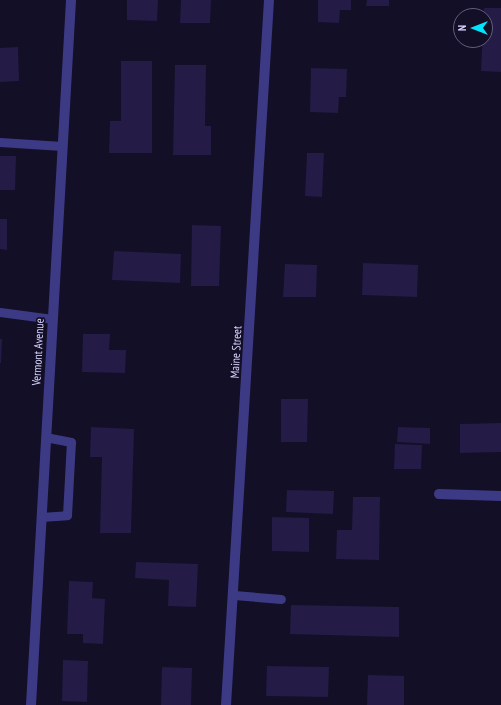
<!DOCTYPE html>
<style>
body{margin:0}
#map{position:relative;width:501px;height:705px;overflow:hidden;background:#130f26;font-family:"PT Sans Narrow",sans-serif}
div>[style]{position:absolute}
[style*='--x']{left:calc(var(--x)*1px);top:calc(var(--y)*1px);width:calc(var(--w)*1px);rotate:calc(var(--a)*1deg)}
.building>*{inset:0;background:#241b47}
.lane>*{height:9px;margin:-4.5px;padding:0 4.5px;transform-origin:4.5px;border-radius:4.5px;background:#3d3a85}
.street>*{height:10px;margin:-5px;padding:0 5px;transform-origin:5px;border-radius:5px;background:#3d3a85}
span{translate:-50% -50%;white-space:nowrap;text-align:center;line-height:1.15;-webkit-text-stroke:3.5px #130f26;paint-order:stroke}
.street-label{font-size:12px;color:#d9d4ff}
.north{position:absolute;left:453px;top:8px;width:40px;height:40px;box-sizing:border-box;background:#130f26;border:1px solid #625e7d;border-radius:50%;rotate:270deg;font-size:11px;font-weight:700;line-height:16px;text-align:center;color:#d9d4ff}
.north::after{content:'';display:block;margin:auto;width:14px;height:18px;background:#00e5ff;clip-path:polygon(50% 0,100% 100%,50% 72%,0 100%)}
</style>
<div id="map">
<div class="building">
<div style="clip-path:polygon(127px 0,158px 0,157px 21px,127px 20px)"></div>
<div style="clip-path:polygon(181px 0,211px 0,210px 23px,180px 23px)"></div>
<div style="clip-path:polygon(318px 0,351px 0,351px 10px,340px 10px,339px 23px,318px 22px)"></div>
<div style="clip-path:polygon(367px 0,389px 0,389px 6px,366px 6px)"></div>
<div style="clip-path:polygon(484px 8px,501px 8px,501px 72px,481px 71px)"></div>
<div style="clip-path:polygon(18px 47px,19px 81px,0 82px,0 48px)"></div>
<div style="clip-path:polygon(121px 61px,152px 61px,152px 153px,109px 153px,110px 121px,121px 121px)"></div>
<div style="clip-path:polygon(175px 65px,206px 65px,205px 126px,211px 126px,211px 155px,173px 155px)"></div>
<div style="clip-path:polygon(311px 68px,347px 69px,346px 97px,339px 97px,338px 113px,310px 112px)"></div>
<div style="clip-path:polygon(307px 153px,324px 153px,322px 197px,305px 196px)"></div>
<div style="clip-path:polygon(0 156px,16px 156px,15px 190px,0 190px)"></div>
<div style="clip-path:polygon(0 219px,7px 219px,7px 250px,0 249px)"></div>
<div style="clip-path:polygon(192px 225px,221px 226px,219px 286px,191px 286px)"></div>
<div style="clip-path:polygon(114px 251px,181px 254px,180px 283px,112px 280px)"></div>
<div style="clip-path:polygon(363px 263px,418px 265px,417px 297px,362px 295px)"></div>
<div style="clip-path:polygon(285px 264px,317px 265px,316px 297px,283px 297px)"></div>
<div style="clip-path:polygon(83px 334px,110px 334px,109px 350px,126px 350px,125px 373px,82px 372px)"></div>
<div style="clip-path:polygon(0 339px,2px 339px,1px 363px,0 363px)"></div>
<div style="clip-path:polygon(281px 399px,308px 399px,307px 442px,281px 442px)"></div>
<div style="clip-path:polygon(501px 423px,501px 452px,460px 453px,460px 424px)"></div>
<div style="clip-path:polygon(91px 427px,134px 429px,131px 533px,100px 533px,102px 457px,90px 457px)"></div>
<div style="clip-path:polygon(398px 427px,430px 428px,430px 444px,397px 442px)"></div>
<div style="clip-path:polygon(395px 444px,422px 445px,421px 469px,394px 469px)"></div>
<div style="clip-path:polygon(287px 490px,334px 491px,333px 514px,286px 512px)"></div>
<div style="clip-path:polygon(353px 497px,380px 497px,379px 560px,336px 559px,337px 530px,352px 530px)"></div>
<div style="clip-path:polygon(272px 517px,309px 518px,309px 552px,272px 551px)"></div>
<div style="clip-path:polygon(136px 562px,198px 564px,196px 607px,168px 606px,169px 580px,135px 578px)"></div>
<div style="clip-path:polygon(69px 581px,93px 582px,92px 598px,105px 599px,103px 644px,83px 643px,83px 634px,67px 634px)"></div>
<div style="clip-path:polygon(291px 605px,399px 607px,399px 637px,290px 634px)"></div>
<div style="clip-path:polygon(63px 660px,88px 661px,87px 702px,62px 701px)"></div>
<div style="clip-path:polygon(267px 666px,329px 667px,328px 697px,266px 696px)"></div>
<div style="clip-path:polygon(162px 667px,192px 668px,191px 705px,161px 705px)"></div>
<div style="clip-path:polygon(368px 675px,404px 676px,404px 705px,367px 705px)"></div>
</div>
<div class="lane">
<div style="--x:0;--y:142;--w:62;--a:3.7"></div>
<div style="--x:0;--y:312;--w:53;--a:7.5"></div>
<div style="--x:41;--y:517;--w:26;--a:-4"></div>
<div style="--x:67;--y:515;--w:73;--a:-86.9"></div>
<div style="--x:71;--y:442;--w:25;--a:-169"></div>
<div style="--x:234;--y:595;--w:47;--a:4.9"></div>
</div>
<div class="street">
<div style="--x:439;--y:494;--w:62;--a:1.8"></div>
<div style="--x:31;--y:705;--w:706;--a:-86.75"></div>
<div style="--x:226;--y:705;--w:706;--a:-86.51"></div>
</div>
<div class="street-label">
<span style="left:38px;top:352px;rotate:-87deg">Vermont Avenue</span>
<span style="left:236px;top:352px;rotate:-87deg">Maine Street</span>
</div>
<div class="north">N</div>
</div>
